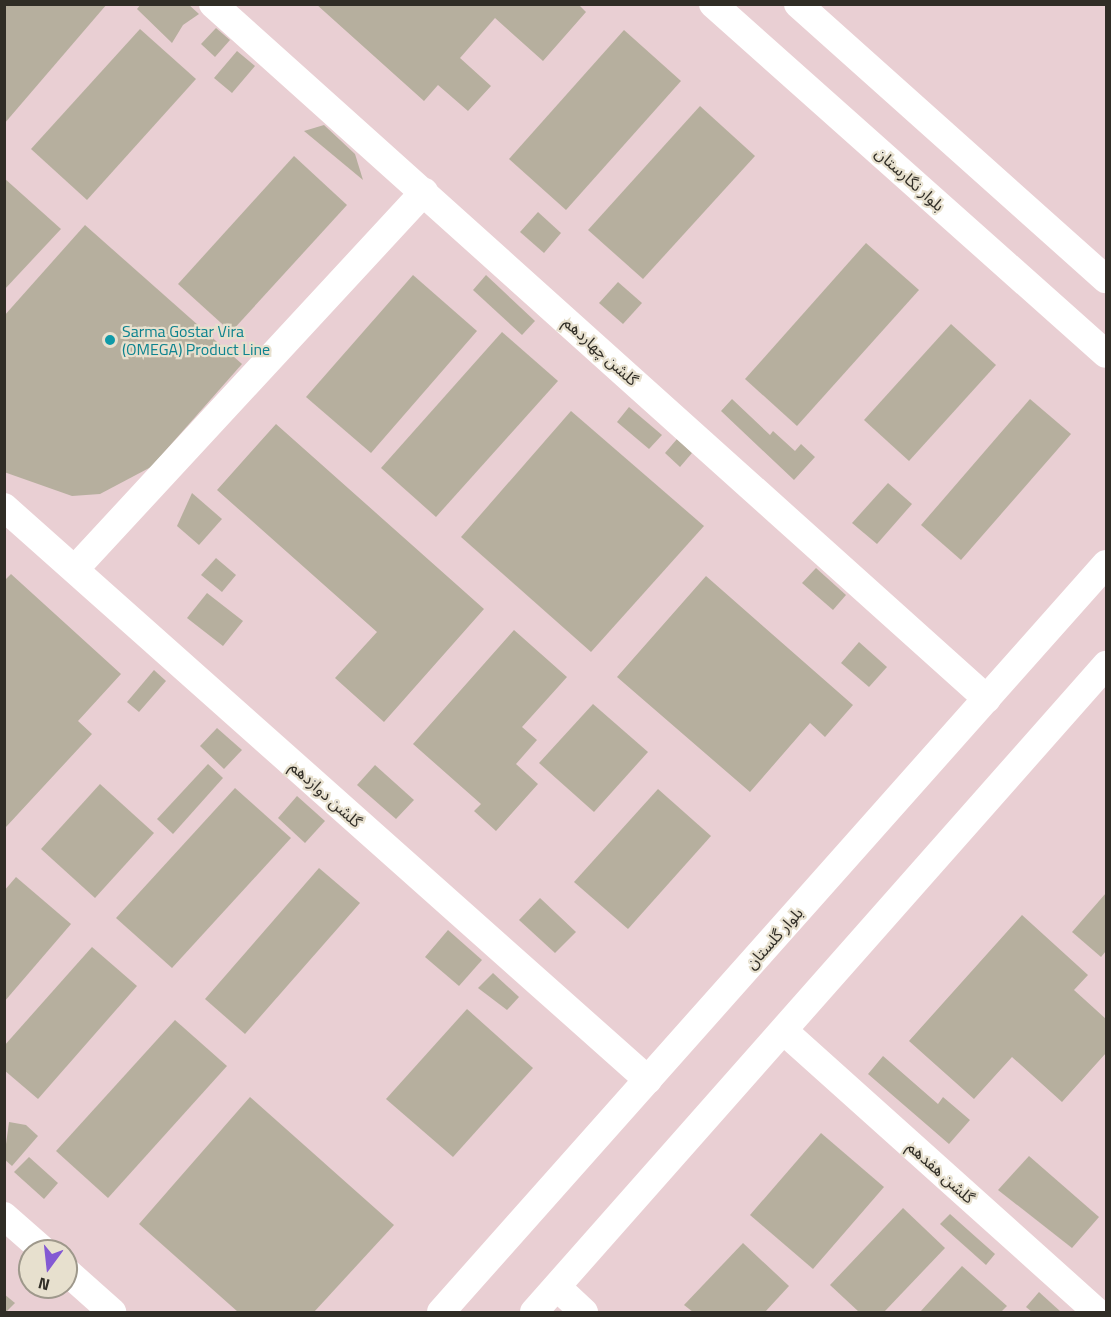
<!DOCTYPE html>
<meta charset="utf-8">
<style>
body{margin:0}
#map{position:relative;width:1111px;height:1317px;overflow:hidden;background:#e7e0ce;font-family:"Titillium Web","Noto Sans Arabic",sans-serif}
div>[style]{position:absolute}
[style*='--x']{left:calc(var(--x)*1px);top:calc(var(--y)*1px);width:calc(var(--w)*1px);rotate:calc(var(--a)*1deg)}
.industrial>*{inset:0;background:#e9cfd3}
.building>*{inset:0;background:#b6af9e}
.minor>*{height:28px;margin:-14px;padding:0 14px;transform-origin:14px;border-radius:14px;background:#fff}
.dots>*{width:16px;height:16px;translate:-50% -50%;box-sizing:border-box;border:3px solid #e7e0ce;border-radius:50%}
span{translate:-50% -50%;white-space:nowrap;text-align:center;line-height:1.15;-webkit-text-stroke:4.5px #e7e0ce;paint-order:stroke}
.street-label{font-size:16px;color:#302d26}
.culture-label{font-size:16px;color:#0d838f}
.left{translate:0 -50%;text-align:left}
.frame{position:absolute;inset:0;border:6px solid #302d26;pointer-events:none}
.north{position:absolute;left:18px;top:1239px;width:60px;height:60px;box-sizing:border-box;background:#e7e0ce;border:2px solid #9e988b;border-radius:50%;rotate:195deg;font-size:16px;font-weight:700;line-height:24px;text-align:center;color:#302d26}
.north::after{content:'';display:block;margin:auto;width:21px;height:27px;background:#8359d3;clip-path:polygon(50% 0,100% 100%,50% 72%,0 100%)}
</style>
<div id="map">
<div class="industrial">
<div style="clip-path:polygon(evenodd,5px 5px,1106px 5px,1106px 1312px,5px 1312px,5px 5px,30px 1251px,66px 1251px,66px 1287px,30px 1287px,30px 1251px)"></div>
</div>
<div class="building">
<div style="clip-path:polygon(4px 4px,107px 4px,4px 124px)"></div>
<div style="clip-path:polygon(141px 4px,188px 4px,199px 14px,183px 25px,172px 43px,137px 9px)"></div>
<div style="clip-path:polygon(316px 4px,578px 4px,586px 12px,543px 61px,495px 18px,460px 58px,491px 86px,468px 111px,438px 85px,424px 101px)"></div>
<div style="clip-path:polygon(216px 28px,230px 40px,215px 57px,201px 44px)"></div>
<div style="clip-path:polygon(140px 29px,196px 79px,87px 200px,31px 149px)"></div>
<div style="clip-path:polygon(624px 30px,681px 81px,566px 210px,509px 159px)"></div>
<div style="clip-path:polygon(237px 51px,255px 66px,232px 93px,214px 78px)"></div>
<div style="clip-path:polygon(700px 106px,755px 156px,643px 279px,588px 230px)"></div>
<div style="clip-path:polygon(324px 125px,355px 154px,363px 180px,304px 131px)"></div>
<div style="clip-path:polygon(294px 156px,347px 205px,231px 332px,178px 284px)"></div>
<div style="clip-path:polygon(4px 178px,61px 229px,4px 290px)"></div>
<div style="clip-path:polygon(538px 212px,561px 233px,544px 253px,520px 232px)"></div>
<div style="clip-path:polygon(85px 225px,242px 364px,151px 467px,100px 494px,72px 496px,4px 472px,4px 316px)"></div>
<div style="clip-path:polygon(866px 243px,919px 290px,797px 426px,745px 379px)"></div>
<div style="clip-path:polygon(413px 275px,477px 331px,371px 453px,306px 397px)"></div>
<div style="clip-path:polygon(486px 275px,535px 321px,522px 335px,473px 290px)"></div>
<div style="clip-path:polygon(618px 282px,642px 303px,623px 324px,599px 303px)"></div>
<div style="clip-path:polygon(951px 324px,996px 365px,909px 461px,864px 420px)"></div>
<div style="clip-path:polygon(502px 332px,558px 381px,436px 517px,381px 468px)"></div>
<div style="clip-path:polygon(732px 399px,770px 435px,773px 431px,795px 451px,801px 444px,815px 457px,794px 480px,721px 411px)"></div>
<div style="clip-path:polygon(1030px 399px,1071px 434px,961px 560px,921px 525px)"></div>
<div style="clip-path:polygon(629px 407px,662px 435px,649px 449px,617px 422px)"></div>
<div style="clip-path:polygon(571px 411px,704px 526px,591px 652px,461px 537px)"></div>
<div style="clip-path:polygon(276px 424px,484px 609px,384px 722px,335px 678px,377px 632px,217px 490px)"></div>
<div style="clip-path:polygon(677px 439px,692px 453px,680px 467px,665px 453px)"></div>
<div style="clip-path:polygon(888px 483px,912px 504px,877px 544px,852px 523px)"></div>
<div style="clip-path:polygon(192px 493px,222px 519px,199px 545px,177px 526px)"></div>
<div style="clip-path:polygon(216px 558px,236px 575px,222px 592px,201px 575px)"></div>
<div style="clip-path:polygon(816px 568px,846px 595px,833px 610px,802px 583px)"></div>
<div style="clip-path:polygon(11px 574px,121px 674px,78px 721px,92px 734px,6px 827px,4px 581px)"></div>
<div style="clip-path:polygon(706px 576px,853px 705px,825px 737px,810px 723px,750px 792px,617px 677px)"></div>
<div style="clip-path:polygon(207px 593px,243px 621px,223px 646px,187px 618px)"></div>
<div style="clip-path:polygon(514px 630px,567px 677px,522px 727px,537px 740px,516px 764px,538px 784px,496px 831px,474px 811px,481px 804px,413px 744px)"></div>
<div style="clip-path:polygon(859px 642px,887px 667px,869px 687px,841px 663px)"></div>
<div style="clip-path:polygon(154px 670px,166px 681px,139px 712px,127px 702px)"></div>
<div style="clip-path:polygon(593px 704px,648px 752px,594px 812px,539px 763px)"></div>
<div style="clip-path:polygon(217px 728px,242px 750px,224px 769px,200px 746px)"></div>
<div style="clip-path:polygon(208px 764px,223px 778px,173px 834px,157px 819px)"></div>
<div style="clip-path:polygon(375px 765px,414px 800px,396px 819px,357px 785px)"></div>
<div style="clip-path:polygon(100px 784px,154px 833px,95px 898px,41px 849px)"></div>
<div style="clip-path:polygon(235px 788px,291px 838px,172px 968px,116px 918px)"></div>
<div style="clip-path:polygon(658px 789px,711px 836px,628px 929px,574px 882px)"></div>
<div style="clip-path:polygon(297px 796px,325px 821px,305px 843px,278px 818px)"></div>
<div style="clip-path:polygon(319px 868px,360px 903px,245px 1034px,205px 999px)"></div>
<div style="clip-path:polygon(16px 877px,71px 924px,4px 1002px,4px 891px)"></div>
<div style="clip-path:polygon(1106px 893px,1106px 951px,1101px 957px,1072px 932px)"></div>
<div style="clip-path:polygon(540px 898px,576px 932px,555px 953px,519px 920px)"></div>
<div style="clip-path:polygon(1022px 915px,1088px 975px,1074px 990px,1106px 1019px,1106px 1053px,1062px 1102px,1012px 1057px,974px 1099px,909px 1041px)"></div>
<div style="clip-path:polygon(448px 930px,482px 960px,459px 986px,425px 957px)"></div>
<div style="clip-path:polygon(92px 947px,137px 986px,38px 1099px,4px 1070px,4px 1046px)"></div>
<div style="clip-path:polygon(493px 973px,519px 997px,507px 1010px,478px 988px)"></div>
<div style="clip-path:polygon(467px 1009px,533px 1068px,453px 1157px,386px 1099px)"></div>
<div style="clip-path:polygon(175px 1020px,227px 1066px,108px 1198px,56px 1151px)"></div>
<div style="clip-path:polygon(883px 1056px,938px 1104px,943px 1097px,970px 1120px,949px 1144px,868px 1074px)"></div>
<div style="clip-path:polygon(250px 1097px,394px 1225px,314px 1312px,238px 1312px,139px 1224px)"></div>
<div style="clip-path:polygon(9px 1122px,26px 1125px,38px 1136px,12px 1166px,4px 1159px)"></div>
<div style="clip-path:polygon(821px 1133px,884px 1187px,813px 1269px,750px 1215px)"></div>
<div style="clip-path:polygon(1029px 1156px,1099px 1217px,1072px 1248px,998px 1190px)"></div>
<div style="clip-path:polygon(29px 1157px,58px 1183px,44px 1199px,14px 1172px)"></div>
<div style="clip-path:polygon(903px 1208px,945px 1248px,884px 1312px,859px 1312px,830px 1285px)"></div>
<div style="clip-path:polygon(950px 1214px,995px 1254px,986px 1265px,940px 1224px)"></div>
<div style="clip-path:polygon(743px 1243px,789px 1286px,765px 1312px,693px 1312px,684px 1305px)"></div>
<div style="clip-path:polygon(962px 1266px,1007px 1306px,1001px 1312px,920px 1312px)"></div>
<div style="clip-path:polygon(1039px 1292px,1061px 1312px,1032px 1312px,1026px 1307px)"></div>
<div style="clip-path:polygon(4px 1294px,15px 1303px,6px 1312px,4px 1312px)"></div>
</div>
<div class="minor">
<div style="--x:213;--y:4;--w:1040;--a:41.92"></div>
<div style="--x:713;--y:4;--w:526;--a:41.69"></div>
<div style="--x:798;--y:4;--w:413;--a:41.8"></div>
<div style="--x:4;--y:507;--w:862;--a:41.66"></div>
<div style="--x:75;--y:569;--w:514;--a:-47.21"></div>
<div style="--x:785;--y:1032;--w:419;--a:41.9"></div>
<div style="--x:4;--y:1216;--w:53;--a:41.2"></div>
<div style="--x:66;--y:1271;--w:62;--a:41.7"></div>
<div style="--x:557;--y:1287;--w:37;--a:43"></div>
<div style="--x:441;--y:1312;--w:1001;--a:-48.36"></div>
<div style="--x:534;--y:1312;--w:864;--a:-48.52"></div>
</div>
<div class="dots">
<div style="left:110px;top:340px;background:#0f9aa8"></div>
</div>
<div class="street-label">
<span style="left:910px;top:179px;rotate:42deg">بلوار نگارستان</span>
<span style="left:601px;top:351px;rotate:42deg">گلشن چهاردهم</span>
<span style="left:326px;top:794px;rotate:42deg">گلشن دوازدهم</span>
<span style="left:774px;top:938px;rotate:-48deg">بلوار گلستان</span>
<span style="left:941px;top:1172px;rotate:42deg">گلشن هفدهم</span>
</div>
<div class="culture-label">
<span class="left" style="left:122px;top:340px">Sarma Gostar Vira<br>(OMEGA) Product Line</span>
</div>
<div class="frame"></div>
<div class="north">N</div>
</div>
